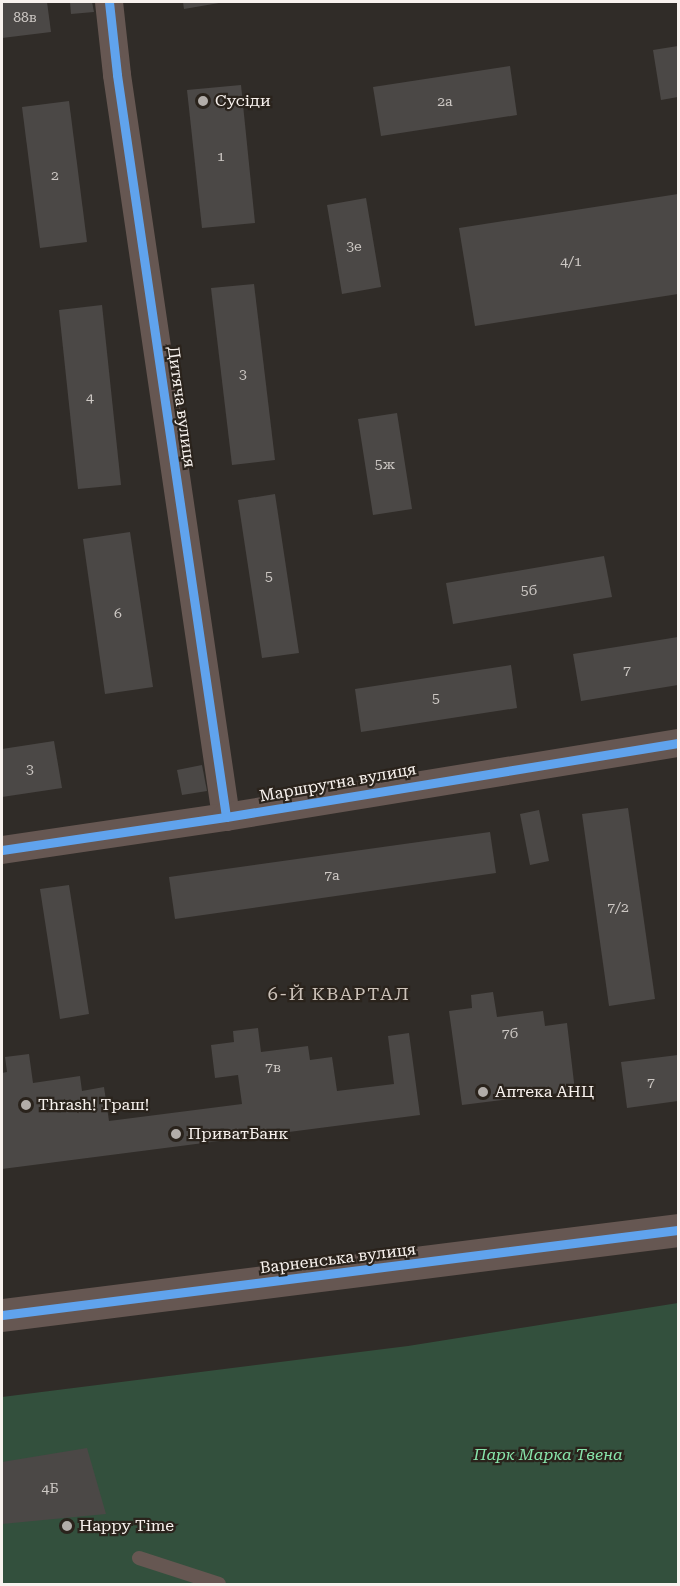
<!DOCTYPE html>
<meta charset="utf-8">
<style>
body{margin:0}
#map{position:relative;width:680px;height:1586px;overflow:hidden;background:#302c28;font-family:"Roboto Serif",serif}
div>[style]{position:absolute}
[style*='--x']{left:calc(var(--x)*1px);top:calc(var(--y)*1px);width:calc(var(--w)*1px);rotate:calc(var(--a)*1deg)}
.green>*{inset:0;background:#33503d}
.building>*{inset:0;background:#4b4846}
.service>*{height:14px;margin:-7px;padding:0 7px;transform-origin:7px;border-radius:7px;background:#665752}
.minor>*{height:28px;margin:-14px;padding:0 14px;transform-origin:14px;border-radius:14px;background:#665752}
.tertiary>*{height:33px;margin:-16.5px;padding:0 16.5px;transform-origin:16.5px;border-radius:16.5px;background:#665752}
.cycleway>*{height:9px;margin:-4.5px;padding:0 4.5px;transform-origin:4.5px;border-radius:4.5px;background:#60a3ed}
.dots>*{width:16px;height:16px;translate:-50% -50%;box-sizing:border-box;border:3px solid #2a231c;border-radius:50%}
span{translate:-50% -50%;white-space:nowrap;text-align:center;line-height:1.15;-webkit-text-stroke:4.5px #2a231c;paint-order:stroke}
.number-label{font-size:14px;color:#cdc8c4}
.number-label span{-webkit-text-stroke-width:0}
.poi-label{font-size:16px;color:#f8f2ee}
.left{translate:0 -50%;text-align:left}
.street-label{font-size:16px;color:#f8f2ee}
.park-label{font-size:16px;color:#88e5ab;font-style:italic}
.neighbourhood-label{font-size:18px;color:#cdc3ba;letter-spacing:1.5px}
.frame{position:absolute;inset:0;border:3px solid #f8f2ee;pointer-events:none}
</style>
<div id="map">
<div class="green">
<div style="clip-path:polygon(678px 1303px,678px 1584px,2px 1584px,2px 1397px,408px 1346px)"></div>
</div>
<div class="building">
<div style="clip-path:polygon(2px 2px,47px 2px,51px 32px,2px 38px)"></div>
<div style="clip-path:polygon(70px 2px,92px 2px,94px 12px,71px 14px)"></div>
<div style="clip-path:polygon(183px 2px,219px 2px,219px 3px,184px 9px)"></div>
<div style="clip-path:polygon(678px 46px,678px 97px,661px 100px,653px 50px)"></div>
<div style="clip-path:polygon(510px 66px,517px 115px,381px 136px,373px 87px)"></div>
<div style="clip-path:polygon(241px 85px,255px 223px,202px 228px,187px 90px)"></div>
<div style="clip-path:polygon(69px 101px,87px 242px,40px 248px,22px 107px)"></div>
<div style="clip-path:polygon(678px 194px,678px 294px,475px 326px,459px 228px)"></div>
<div style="clip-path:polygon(366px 198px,381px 287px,342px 294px,327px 205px)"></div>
<div style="clip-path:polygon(254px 284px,275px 460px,232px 465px,211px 288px)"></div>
<div style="clip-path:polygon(102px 305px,121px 485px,78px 489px,59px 310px)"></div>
<div style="clip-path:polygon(397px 413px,412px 509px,373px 515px,358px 419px)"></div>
<div style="clip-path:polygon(275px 494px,299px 653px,262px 658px,238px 500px)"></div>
<div style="clip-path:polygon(130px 532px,153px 687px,105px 694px,83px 539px)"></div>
<div style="clip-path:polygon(604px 556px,612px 597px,453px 624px,446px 583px)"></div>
<div style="clip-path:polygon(678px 637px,678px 685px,581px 701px,573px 654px)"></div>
<div style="clip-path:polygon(511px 665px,517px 708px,361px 732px,355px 689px)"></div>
<div style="clip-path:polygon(54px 741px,62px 788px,2px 797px,2px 749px)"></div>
<div style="clip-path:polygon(202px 765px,207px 791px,182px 795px,177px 770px)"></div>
<div style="clip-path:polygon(628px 808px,655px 999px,609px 1006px,582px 814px)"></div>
<div style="clip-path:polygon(539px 810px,549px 861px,530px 865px,520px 814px)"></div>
<div style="clip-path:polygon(490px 832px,496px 873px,175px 919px,169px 877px)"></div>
<div style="clip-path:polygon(69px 885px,89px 1014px,60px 1019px,40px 889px)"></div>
<div style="clip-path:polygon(493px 992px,497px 1017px,543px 1011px,545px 1026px,567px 1023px,575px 1091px,462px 1105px,449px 1011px,472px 1008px,471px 995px)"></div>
<div style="clip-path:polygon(258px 1028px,261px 1052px,308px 1046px,310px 1060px,332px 1057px,337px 1091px,394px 1084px,388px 1036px,409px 1033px,420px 1115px,2px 1169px,2px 1073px,7px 1072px,5px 1057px,29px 1054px,33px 1083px,80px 1076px,82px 1091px,104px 1087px,109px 1121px,242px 1104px,238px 1075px,215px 1078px,211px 1045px,234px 1042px,233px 1031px)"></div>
<div style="clip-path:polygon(678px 1055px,678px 1101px,627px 1108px,621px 1062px)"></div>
<div style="clip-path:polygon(87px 1448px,106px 1514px,2px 1524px,2px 1462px)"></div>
</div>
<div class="service">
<div style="--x:139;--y:1558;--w:84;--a:18"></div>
</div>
<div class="minor">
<div style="--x:109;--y:2;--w:73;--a:83.7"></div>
<div style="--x:117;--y:75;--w:750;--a:81.64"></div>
<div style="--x:2;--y:850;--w:226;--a:-8.4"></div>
<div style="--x:226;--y:817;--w:458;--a:-9.3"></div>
</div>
<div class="tertiary">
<div style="--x:2;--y:1315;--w:681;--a:-7.17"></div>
</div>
<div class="cycleway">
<div style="--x:109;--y:2;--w:73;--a:83.7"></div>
<div style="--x:117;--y:75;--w:750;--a:81.64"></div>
<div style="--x:2;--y:850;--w:226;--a:-8.4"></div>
<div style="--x:226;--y:817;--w:458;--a:-9.3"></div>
<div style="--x:2;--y:1315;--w:681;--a:-7.17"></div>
</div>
<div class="dots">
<div style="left:203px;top:101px;background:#b2ada9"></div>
<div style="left:483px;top:1092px;background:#b2ada9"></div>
<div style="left:26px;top:1105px;background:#b2ada9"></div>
<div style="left:176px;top:1134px;background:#b2ada9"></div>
<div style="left:67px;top:1526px;background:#b2ada9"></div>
</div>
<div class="number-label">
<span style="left:25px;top:17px">88в</span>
<span style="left:445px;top:101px">2а</span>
<span style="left:221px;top:156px">1</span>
<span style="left:55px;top:175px">2</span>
<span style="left:354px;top:246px">3е</span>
<span style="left:571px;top:261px">4/1</span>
<span style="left:243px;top:374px">3</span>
<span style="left:90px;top:397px">4</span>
<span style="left:385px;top:464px">5ж</span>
<span style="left:269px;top:576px">5</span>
<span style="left:529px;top:590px">5б</span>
<span style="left:118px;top:613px">6</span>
<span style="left:627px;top:670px">7</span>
<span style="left:436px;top:698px">5</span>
<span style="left:30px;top:769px">3</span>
<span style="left:332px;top:875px">7а</span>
<span style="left:618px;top:907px">7/2</span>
<span style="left:510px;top:1033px">7б</span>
<span style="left:273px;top:1067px">7в</span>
<span style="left:651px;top:1082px">7</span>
<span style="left:50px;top:1488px">4Б</span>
</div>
<div class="poi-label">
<span class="left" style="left:215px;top:101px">Сусіди</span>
<span class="left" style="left:495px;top:1092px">Аптека АНЦ</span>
<span class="left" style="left:38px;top:1105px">Thrash! Траш!</span>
<span class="left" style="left:188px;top:1134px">ПриватБанк</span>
<span class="left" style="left:79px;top:1526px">Happy Time</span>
</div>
<div class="street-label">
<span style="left:181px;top:407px;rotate:82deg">Дитяча вулиця</span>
<span style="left:338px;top:783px;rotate:-10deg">Маршрутна вулиця</span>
<span style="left:338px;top:1259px;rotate:-7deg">Варненська вулиця</span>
</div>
<div class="park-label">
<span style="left:548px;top:1455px">Парк Марка Твена</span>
</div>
<div class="neighbourhood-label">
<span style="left:339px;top:994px">6-Й КВАРТАЛ</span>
</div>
<div class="frame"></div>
</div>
